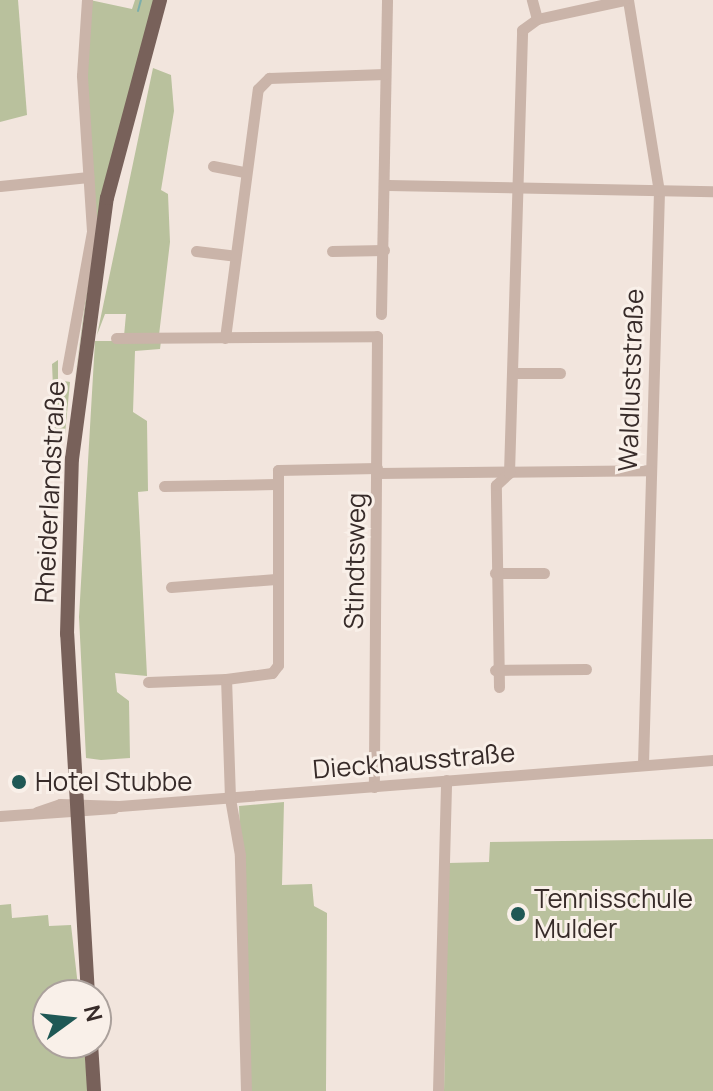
<!DOCTYPE html>
<meta charset="utf-8">
<style>
body{margin:0}
#map{position:relative;width:713px;height:1091px;overflow:hidden;background:#f2e5dd;font-family:Manrope,sans-serif}
div>[style]{position:absolute}
[style*='--x']{left:calc(var(--x)*1px);top:calc(var(--y)*1px);width:calc(var(--w)*1px);rotate:calc(var(--a)*1deg)}
.green>*{inset:0;background:#b9c19d}
.stream>*{height:2px;margin:-1px;padding:0 1px;transform-origin:1px;border-radius:1px;background:#7caeab}
.minor>*{height:11px;margin:-5.5px;padding:0 5.5px;transform-origin:5.5px;border-radius:5.5px;background:#cab4a9}
.major>*{height:14px;margin:-7px;padding:0 7px;transform-origin:7px;border-radius:7px;background:#78615a}
.dots>*{width:22px;height:22px;translate:-50% -50%;box-sizing:border-box;border:4px solid #f9f0e9;border-radius:50%}
span{translate:-50% -50%;white-space:nowrap;text-align:center;line-height:1.15;-webkit-text-stroke:6px #f9f0e9;paint-order:stroke}
.street-label{font-size:26px;color:#372b29}
.poi-label{font-size:26px;color:#372b29}
.left{translate:0 -50%;text-align:left}
.north{position:absolute;left:32px;top:979px;width:80px;height:80px;box-sizing:border-box;background:#f9f0e9;border:2px solid #aba19c;border-radius:50%;rotate:75deg;font-size:22px;font-weight:700;line-height:32px;text-align:center;color:#372b29}
.north::after{content:'';display:block;margin:auto;width:28px;height:36px;background:#1f5855;clip-path:polygon(50% 0,100% 100%,50% 72%,0 100%)}
</style>
<div id="map">
<div class="green">
<div style="clip-path:polygon(0 0,18px 0,27px 115px,0 122px)"></div>
<div style="clip-path:polygon(90px 0,132px 9px,135px 0,156px 0,92px 259px,73px 395px,95px 227px,84px 70px)"></div>
<div style="clip-path:polygon(153px 68px,171px 75px,174px 111px,161px 190px,168px 194px,170px 242px,159px 335px,124px 336px,126px 314px,105px 314px,97px 335px)"></div>
<div style="clip-path:polygon(95px 341px,161px 341px,160px 349px,135px 351px,133px 412px,147px 421px,148px 491px,138px 492px,147px 676px,115px 673px,117px 692px,129px 701px,130px 758px,101px 760px,86px 758px,79px 617px)"></div>
<div style="clip-path:polygon(58px 360px,58px 380px,70px 382px,65px 434px,55px 433px,52px 364px)"></div>
<div style="clip-path:polygon(284px 802px,282px 885px,312px 884px,314px 906px,327px 913px,326px 1091px,251px 1091px,239px 806px)"></div>
<div style="clip-path:polygon(713px 839px,713px 1091px,444px 1091px,448px 863px,489px 862px,490px 842px)"></div>
<div style="clip-path:polygon(11px 904px,12px 918px,48px 915px,49px 926px,71px 925px,79px 995px,48px 995px,48px 1043px,84px 1043px,88px 1091px,0 1091px,0 905px)"></div>
</div>
<div class="stream">
<div style="--x:138;--y:11;--w:11;--a:-75"></div>
</div>
<div class="minor">
<div style="--x:628;--y:0;--w:193;--a:80.8"></div>
<div style="--x:659;--y:191;--w:573;--a:91.6"></div>
<div style="--x:537;--y:19;--w:89;--a:-12.3"></div>
<div style="--x:213;--y:166;--w:32;--a:11"></div>
<div style="--x:388;--y:185;--w:325;--a:1.1"></div>
<div style="--x:0;--y:186;--w:89;--a:-5.8"></div>
<div style="--x:196;--y:251;--w:35;--a:7"></div>
<div style="--x:332;--y:251;--w:52;--a:-1.1"></div>
<div style="--x:381;--y:314;--w:314;--a:-88.9"></div>
<div style="--x:116;--y:338;--w:261;--a:-0.4"></div>
<div style="--x:377;--y:336;--w:451;--a:90.4"></div>
<div style="--x:225;--y:338;--w:251;--a:-82.5"></div>
<div style="--x:258;--y:89;--w:16;--a:-45"></div>
<div style="--x:269;--y:78;--w:116;--a:-2"></div>
<div style="--x:67;--y:369;--w:140;--a:-79.7"></div>
<div style="--x:92;--y:231;--w:156;--a:-93.7"></div>
<div style="--x:82;--y:75;--w:75;--a:-86.2"></div>
<div style="--x:513;--y:373;--w:47;--a:0"></div>
<div style="--x:378;--y:473;--w:272;--a:-0.6"></div>
<div style="--x:164;--y:486;--w:111;--a:-1"></div>
<div style="--x:495;--y:573;--w:49;--a:0"></div>
<div style="--x:171;--y:587;--w:105;--a:-4.4"></div>
<div style="--x:495;--y:670;--w:91;--a:-0.6"></div>
<div style="--x:148;--y:682;--w:78;--a:-2.2"></div>
<div style="--x:499;--y:687;--w:202;--a:-90.9"></div>
<div style="--x:496;--y:485;--w:18;--a:-43"></div>
<div style="--x:509;--y:473;--w:443;--a:-88.3"></div>
<div style="--x:522;--y:30;--w:19;--a:-36"></div>
<div style="--x:537;--y:19;--w:20;--a:-105"></div>
<div style="--x:37;--y:812;--w:24;--a:-19"></div>
<div style="--x:60;--y:804;--w:59;--a:1.9"></div>
<div style="--x:119;--y:806;--w:596;--a:-4.43"></div>
<div style="--x:0;--y:816;--w:114;--a:-4"></div>
<div style="--x:246;--y:1091;--w:236;--a:-91.5"></div>
<div style="--x:240;--y:855;--w:58;--a:-100"></div>
<div style="--x:230;--y:798;--w:119;--a:-91.9"></div>
<div style="--x:226;--y:679;--w:46;--a:-7.4"></div>
<div style="--x:272;--y:673;--w:10;--a:-53"></div>
<div style="--x:278;--y:665;--w:195;--a:-90"></div>
<div style="--x:278;--y:470;--w:99;--a:-1.2"></div>
<div style="--x:438;--y:1091;--w:311;--a:-88.5"></div>
</div>
<div class="major">
<div style="--x:88;--y:995;--w:362;--a:-93.3"></div>
<div style="--x:67;--y:634;--w:175;--a:-88.4"></div>
<div style="--x:72;--y:459;--w:263;--a:-82.4"></div>
<div style="--x:107;--y:198;--w:205;--a:-75"></div>
<div style="--x:91;--y:1043;--w:48;--a:86.4"></div>
</div>
<div class="dots">
<div style="left:19px;top:782px;background:#1f5855"></div>
<div style="left:518px;top:914px;background:#1f5855"></div>
</div>
<div class="street-label">
<span style="left:631px;top:380px;rotate:-88deg">Waldluststraße</span>
<span style="left:50px;top:492px;rotate:-87deg">Rheiderlandstraße</span>
<span style="left:355px;top:561px;rotate:-89deg">Stindtsweg</span>
<span style="left:414px;top:761px;rotate:-5deg">Dieckhausstraße</span>
</div>
<div class="poi-label">
<span class="left" style="left:35px;top:782px">Hotel Stubbe</span>
<span class="left" style="left:534px;top:914px">Tennisschule<br>Mulder</span>
</div>
<div class="north">N</div>
</div>
